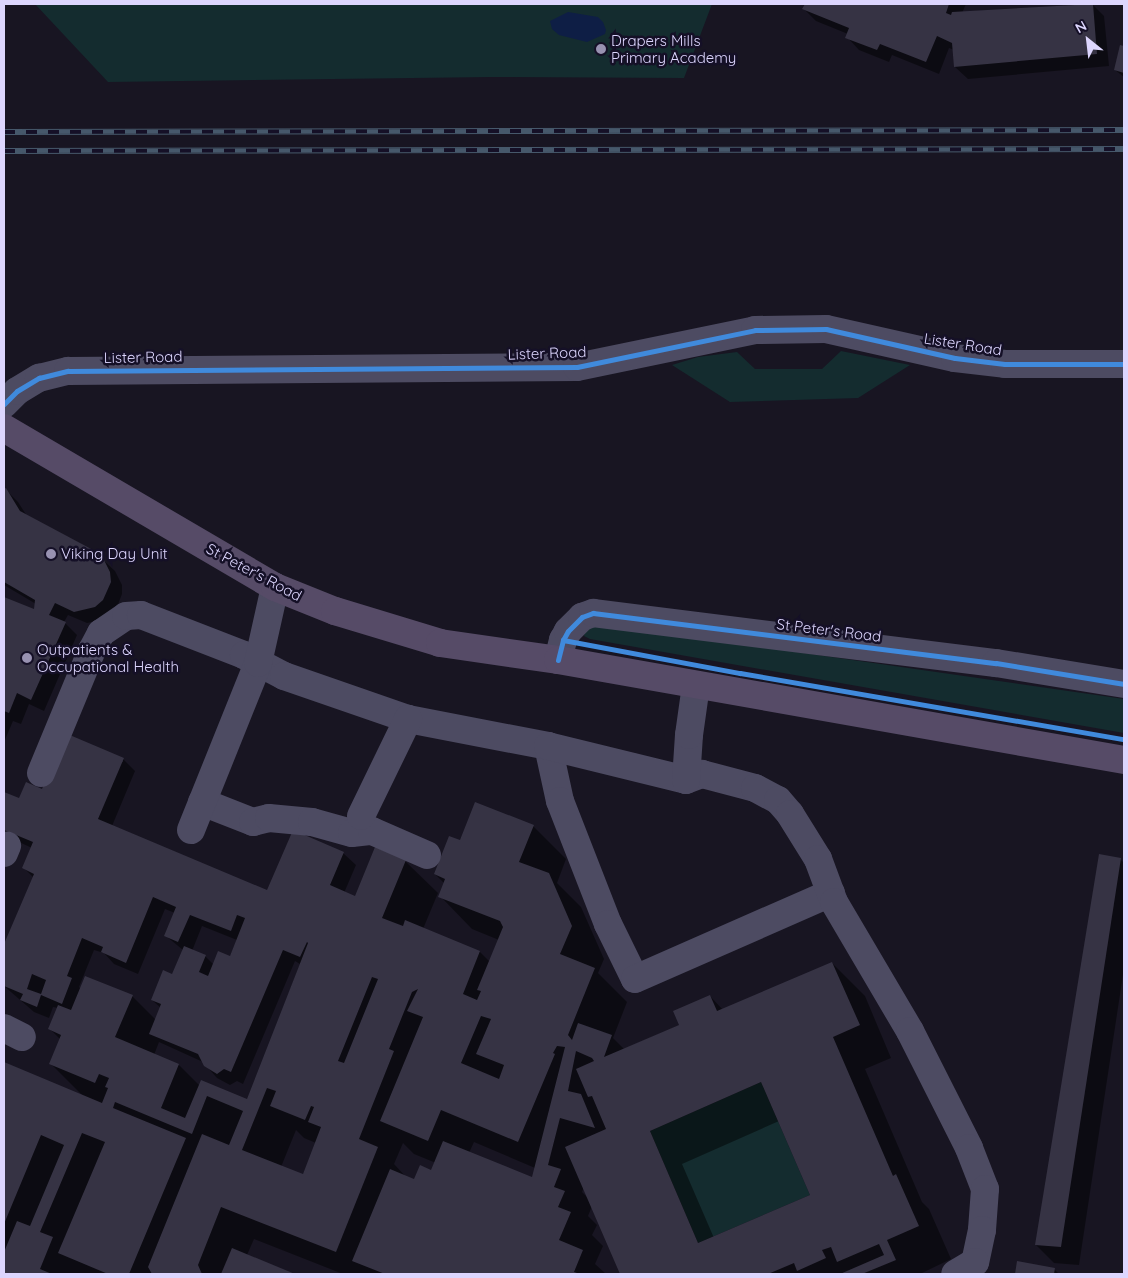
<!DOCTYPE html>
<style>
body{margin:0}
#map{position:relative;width:1128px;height:1278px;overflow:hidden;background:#181522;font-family:Quicksand,sans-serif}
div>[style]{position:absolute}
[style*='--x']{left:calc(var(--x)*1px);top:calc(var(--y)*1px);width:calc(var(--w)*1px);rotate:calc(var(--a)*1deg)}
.green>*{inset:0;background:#142c2f}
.water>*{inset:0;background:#0e1e45}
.shadow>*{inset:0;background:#0007}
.building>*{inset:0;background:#363344}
.minor>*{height:28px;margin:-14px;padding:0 14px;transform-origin:14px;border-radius:14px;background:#4d4b62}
.major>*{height:28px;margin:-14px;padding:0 14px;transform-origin:14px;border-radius:14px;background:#564b67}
.rail>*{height:5.5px;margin-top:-2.75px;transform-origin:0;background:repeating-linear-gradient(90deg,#151027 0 11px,#46586b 0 22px);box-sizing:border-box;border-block:1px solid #46586b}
.cycleway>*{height:5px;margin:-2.5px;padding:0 2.5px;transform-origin:2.5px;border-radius:2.5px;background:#408adc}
.dots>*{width:14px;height:14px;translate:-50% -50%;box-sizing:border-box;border:2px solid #151027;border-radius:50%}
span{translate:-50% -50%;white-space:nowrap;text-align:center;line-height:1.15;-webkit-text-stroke:5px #151027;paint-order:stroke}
.poi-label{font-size:15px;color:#ddd6fe}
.left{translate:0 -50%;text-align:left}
.street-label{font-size:15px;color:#ddd6fe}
.frame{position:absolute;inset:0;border:5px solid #ddd6fe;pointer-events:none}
.north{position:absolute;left:1063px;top:15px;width:50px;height:50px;-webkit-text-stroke:4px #151027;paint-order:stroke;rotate:331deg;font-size:14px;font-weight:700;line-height:20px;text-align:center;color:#ddd6fe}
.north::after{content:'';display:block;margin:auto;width:18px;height:22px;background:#ddd6fe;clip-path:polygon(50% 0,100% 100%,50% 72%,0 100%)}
</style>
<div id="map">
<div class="green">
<div style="clip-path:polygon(35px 4px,712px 4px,684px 78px,491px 77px,108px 82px)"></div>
<div style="clip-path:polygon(841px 351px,910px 365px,858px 398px,730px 402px,672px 365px,698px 357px,737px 352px,755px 369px,822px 369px)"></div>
<div style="clip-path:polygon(610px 625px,1124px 699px,1124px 733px,590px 639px,584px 636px,585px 632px,592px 627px)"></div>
<div style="clip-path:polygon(761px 1082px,810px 1195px,698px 1243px,650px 1131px)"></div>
</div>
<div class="water">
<div style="clip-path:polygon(568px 12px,598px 17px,603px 22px,606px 30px,605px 34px,587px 42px,559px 35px,552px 29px,550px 21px)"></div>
</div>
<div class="shadow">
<div style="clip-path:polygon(806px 4px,966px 4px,962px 13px,1092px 4px,1104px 16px,1109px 66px,968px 79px,955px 67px,954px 50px,949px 48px,939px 74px,892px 55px,889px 62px,859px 50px,847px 37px,848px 34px,816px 21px,804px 9px)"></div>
<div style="clip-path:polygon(1121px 46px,1124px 47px,1124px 77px,1115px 70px)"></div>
<div style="clip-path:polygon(6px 490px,18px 502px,27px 516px,102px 559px,115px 571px,122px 585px,122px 594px,115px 612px,107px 619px,87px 623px,68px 615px,64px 622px,77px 635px,44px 711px,29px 704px,21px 724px,13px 721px,4px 742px,4px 599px,36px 611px,36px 604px,4px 585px,4px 491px)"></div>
<div style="clip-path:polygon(evenodd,123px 759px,135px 771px,112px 826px,267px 892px,343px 853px,356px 865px,344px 893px,356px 897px,405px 861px,438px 893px,423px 929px,480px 952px,490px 962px,499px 940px,472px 929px,440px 896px,445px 884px,435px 874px,461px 842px,533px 826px,566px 859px,557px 883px,581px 907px,604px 959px,598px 973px,627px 1002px,613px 1038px,624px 1049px,680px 1025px,710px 996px,723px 1010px,832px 963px,865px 996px,891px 1058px,865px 1069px,922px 1202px,929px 1209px,951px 1259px,920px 1274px,621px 1274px,592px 1206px,588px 1216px,597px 1225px,592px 1235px,603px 1246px,595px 1264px,606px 1274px,343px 1274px,254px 1239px,247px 1255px,292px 1274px,4px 1274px,4px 1064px,84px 1097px,51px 1064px,61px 1040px,49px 1028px,58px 1008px,53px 1007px,49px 1018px,34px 1012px,4px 986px,4px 948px,34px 878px,24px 868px,32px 848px,4px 835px,4px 793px,20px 800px,123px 759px,165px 909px,175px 913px,166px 936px,183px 950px,173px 976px,152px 1000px,161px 1008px,156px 1020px,132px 996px,81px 989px,79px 987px,94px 950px,104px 953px,114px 964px,138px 974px,165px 909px,123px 759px,202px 926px,237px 940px,230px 957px,214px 965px,205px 956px,192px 951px,202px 926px,123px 759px,295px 961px,300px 964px,248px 1101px,200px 1086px,179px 1065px,154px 1055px,159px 1042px,203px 1062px,217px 1078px,230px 1085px,237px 1081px,243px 1084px,295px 961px,123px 759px,779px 1121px,812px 1196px,714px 1238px,682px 1164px,779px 1121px,123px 759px,296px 1130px,304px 1138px,316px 1143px,303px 1175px,281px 1167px,296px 1130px,123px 759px,474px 1142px,535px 1168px,533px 1179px,469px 1153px,474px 1142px,123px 759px,403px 1143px,414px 1154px,436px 1163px,432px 1172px,415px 1181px,407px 1178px,394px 1164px,403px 1143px,123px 759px,584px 1187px,588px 1198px,582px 1192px,584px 1187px)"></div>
<div style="clip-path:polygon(1120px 859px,1124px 863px,1124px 968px,1079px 1265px,1054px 1263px,1036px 1245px)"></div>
<div style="clip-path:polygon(1018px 1262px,1054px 1269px,1059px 1274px,1016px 1274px)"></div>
</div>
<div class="building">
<div style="clip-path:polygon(805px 4px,949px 4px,946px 13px,951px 15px,952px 12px,1093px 4px,1097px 54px,954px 67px,952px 43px,937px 36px,926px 62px,880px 44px,877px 50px,845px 38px,849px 28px,802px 9px)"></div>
<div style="clip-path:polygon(1120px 45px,1124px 46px,1124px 73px,1114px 70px)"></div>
<div style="clip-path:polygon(6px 488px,20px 511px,95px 551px,103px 558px,110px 572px,111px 582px,103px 600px,95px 607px,74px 612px,55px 603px,49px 615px,66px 622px,31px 700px,17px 693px,9px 713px,4px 711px,4px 597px,34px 609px,35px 600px,4px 582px,4px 489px)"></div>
<div style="clip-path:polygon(evenodd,65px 733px,124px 758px,98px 819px,267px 890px,293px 830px,344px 852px,330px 885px,355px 896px,375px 847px,406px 860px,382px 918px,403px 926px,405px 920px,480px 951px,463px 994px,477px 1000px,481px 991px,477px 990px,503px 927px,500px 921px,438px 897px,445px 879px,434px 874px,449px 836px,460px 840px,475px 802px,534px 825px,519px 862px,549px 873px,572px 926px,560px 954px,595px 968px,568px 1035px,572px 1040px,578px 1023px,612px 1035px,604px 1057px,679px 1025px,673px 1011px,710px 995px,717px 1011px,832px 962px,860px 1025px,833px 1037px,893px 1176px,896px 1174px,919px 1226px,887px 1240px,896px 1260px,862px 1274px,840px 1274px,884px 1255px,879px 1244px,837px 1262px,831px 1247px,822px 1250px,826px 1258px,797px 1271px,794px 1263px,768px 1274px,620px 1274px,565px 1147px,606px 1129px,592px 1096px,588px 1097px,576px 1069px,594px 1061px,592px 1058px,576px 1051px,568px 1091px,581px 1094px,595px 1128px,560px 1118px,548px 1165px,561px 1169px,554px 1187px,565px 1191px,558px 1207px,571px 1212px,559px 1240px,583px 1250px,574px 1272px,580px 1274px,385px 1274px,352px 1261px,390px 1169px,414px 1179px,420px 1165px,431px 1170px,443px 1141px,532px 1177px,565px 1047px,557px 1046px,553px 1053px,555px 1054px,518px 1142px,441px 1110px,428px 1141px,380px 1121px,423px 1017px,407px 1011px,418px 989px,412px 992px,389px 1049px,394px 1051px,359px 1139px,378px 1147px,336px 1252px,221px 1207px,198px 1265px,202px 1274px,152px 1274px,148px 1267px,202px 1134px,229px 1145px,243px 1111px,207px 1096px,192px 1134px,115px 1102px,113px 1108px,186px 1138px,129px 1274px,108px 1274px,58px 1253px,105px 1142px,82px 1133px,40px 1232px,53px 1237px,40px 1269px,52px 1274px,4px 1274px,4px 1252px,17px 1221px,30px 1226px,64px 1145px,41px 1135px,4px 1224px,4px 1062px,102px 1103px,108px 1088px,105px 1087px,109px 1078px,99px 1074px,95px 1083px,49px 1064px,61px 1035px,48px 1029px,58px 1005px,71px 1010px,85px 976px,133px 995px,115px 1037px,179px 1064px,161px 1108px,185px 1118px,201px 1080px,247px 1099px,308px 943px,307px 942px,300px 957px,283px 950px,231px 1072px,224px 1069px,217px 1074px,204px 1066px,198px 1054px,149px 1034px,161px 1004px,151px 1000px,163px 970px,172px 974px,184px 946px,206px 955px,199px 972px,208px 976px,218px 951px,230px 956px,245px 918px,237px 915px,231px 931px,190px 915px,178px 942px,164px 936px,176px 907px,153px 897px,126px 963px,101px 952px,103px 947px,82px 938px,67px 976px,72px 978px,62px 1004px,41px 995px,37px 1007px,20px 1000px,23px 994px,4px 986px,4px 944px,34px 874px,22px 868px,33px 842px,4px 830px,4px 792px,19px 798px,26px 782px,42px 789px,65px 733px,32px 974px,46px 980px,41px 994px,27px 989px,32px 974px,65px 733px,372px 977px,378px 979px,344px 1063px,338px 1061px,372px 977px,65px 733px,481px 1016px,491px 1019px,476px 1054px,504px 1065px,499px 1079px,461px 1063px,481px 1016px,65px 733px,761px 1082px,810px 1195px,698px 1243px,650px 1131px,761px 1082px,65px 733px,267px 1088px,276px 1091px,270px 1106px,305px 1120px,311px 1106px,314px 1107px,308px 1122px,321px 1127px,303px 1174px,242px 1150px,267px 1088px)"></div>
<div style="clip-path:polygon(1099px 854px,1121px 858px,1061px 1247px,1035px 1245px)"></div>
<div style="clip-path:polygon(232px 1248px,295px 1274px,221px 1274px)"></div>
<div style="clip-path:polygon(1017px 1261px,1055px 1268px,1054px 1274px,1015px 1274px)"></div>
</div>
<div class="minor">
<div style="--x:4;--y:404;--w:18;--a:-45"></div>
<div style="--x:17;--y:391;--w:26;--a:-31"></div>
<div style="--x:39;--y:378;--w:30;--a:-14"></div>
<div style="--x:68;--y:371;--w:509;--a:-0.45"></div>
<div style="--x:577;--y:367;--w:182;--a:-11.7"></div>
<div style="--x:755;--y:330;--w:71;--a:-0.8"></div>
<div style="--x:826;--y:329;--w:132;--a:12.7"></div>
<div style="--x:955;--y:358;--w:50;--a:6.8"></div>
<div style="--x:1005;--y:364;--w:119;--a:0"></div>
<div style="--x:558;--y:660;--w:21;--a:-76"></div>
<div style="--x:563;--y:640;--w:10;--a:-61"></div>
<div style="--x:568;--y:631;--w:20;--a:-45"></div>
<div style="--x:582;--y:617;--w:12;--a:-20"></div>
<div style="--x:593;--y:613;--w:406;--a:7.1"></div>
<div style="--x:996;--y:663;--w:130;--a:9.3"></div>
<div style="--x:548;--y:746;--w:56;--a:77.7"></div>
<div style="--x:560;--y:801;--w:132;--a:68.7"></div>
<div style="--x:608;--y:924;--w:61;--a:63.9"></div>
<div style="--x:635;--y:979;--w:214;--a:-23.7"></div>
<div style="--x:41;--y:773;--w:133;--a:-67.5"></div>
<div style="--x:92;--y:650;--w:19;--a:-62"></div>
<div style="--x:101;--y:633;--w:30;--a:-34"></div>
<div style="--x:126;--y:616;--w:15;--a:-4"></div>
<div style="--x:141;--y:615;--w:110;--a:21.2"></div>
<div style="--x:244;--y:655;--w:45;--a:27.7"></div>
<div style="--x:284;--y:676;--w:131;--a:19.1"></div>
<div style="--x:408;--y:719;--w:143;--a:10.9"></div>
<div style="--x:548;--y:746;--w:142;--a:13.8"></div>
<div style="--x:686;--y:780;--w:17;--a:-21"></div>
<div style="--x:702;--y:774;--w:55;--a:14.8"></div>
<div style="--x:755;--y:788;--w:26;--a:28"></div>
<div style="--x:778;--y:800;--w:18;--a:49"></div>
<div style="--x:790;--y:814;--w:53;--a:58.1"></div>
<div style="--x:818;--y:859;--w:46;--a:69.6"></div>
<div style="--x:834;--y:902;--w:150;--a:59.5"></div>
<div style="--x:910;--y:1031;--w:131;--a:63.2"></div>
<div style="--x:969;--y:1148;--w:44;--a:68.7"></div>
<div style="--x:985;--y:1189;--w:41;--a:94.2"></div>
<div style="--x:982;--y:1230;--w:33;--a:102"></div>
<div style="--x:975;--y:1262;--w:23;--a:149"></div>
<div style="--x:686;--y:780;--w:45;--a:-86.2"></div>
<div style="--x:689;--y:735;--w:50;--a:-82"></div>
<div style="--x:202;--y:802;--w:55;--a:21.4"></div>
<div style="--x:253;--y:822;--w:16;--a:-14"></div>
<div style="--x:269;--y:818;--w:43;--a:5.3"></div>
<div style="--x:312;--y:822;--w:41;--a:15.4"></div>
<div style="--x:352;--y:833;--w:20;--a:-6"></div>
<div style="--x:372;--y:831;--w:60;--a:23.6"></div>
<div style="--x:361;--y:816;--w:108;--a:-64.1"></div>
<div style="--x:191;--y:830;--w:180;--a:-68.1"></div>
<div style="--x:258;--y:663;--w:78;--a:-77.4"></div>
<div style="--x:4;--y:853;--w:8;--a:-67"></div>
<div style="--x:4;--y:1028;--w:20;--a:27"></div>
</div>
<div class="major">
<div style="--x:4;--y:428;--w:314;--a:30.4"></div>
<div style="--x:275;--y:587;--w:65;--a:21.8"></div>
<div style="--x:335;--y:611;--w:110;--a:16.9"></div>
<div style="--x:440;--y:643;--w:119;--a:8.2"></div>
<div style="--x:558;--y:660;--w:575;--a:10.02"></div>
</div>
<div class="rail">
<div style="--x:4;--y:132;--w:1120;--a:-0.1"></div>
<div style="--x:4;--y:151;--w:1120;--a:-0.1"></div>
</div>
<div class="cycleway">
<div style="--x:4;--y:404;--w:18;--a:-45"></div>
<div style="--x:17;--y:391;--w:26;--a:-31"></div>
<div style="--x:39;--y:378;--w:30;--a:-14"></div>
<div style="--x:68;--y:371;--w:509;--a:-0.45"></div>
<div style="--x:577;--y:367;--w:182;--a:-11.7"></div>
<div style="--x:755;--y:330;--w:71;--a:-0.8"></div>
<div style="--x:826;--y:329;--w:132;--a:12.7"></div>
<div style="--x:955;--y:358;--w:50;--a:6.8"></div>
<div style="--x:1005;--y:364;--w:119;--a:0"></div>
<div style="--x:563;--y:640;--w:180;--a:10.6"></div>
<div style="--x:740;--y:673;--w:390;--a:9.8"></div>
<div style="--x:558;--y:660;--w:21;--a:-76"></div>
<div style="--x:563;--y:640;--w:10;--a:-61"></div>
<div style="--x:568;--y:631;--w:20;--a:-45"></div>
<div style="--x:582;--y:617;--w:12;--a:-20"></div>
<div style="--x:593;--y:613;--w:406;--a:7.1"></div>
<div style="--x:996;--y:663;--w:130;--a:9.3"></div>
</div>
<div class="dots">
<div style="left:601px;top:49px;background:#9892b1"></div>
<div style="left:51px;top:554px;background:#9892b1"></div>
<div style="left:27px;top:658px;background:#9892b1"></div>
</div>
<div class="poi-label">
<span class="left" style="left:611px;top:49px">Drapers Mills<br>Primary Academy</span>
<span class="left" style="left:61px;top:554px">Viking Day Unit</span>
<span class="left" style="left:37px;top:658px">Outpatients &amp;<br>Occupational Health</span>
</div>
<div class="street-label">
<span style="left:963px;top:344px;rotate:9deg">Lister Road</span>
<span style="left:547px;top:353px;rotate:-2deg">Lister Road</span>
<span style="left:143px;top:357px;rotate:-1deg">Lister Road</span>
<span style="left:254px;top:572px;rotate:28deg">St Peter's Road</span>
<span style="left:829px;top:630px;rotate:7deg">St Peter's Road</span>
</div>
<div class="frame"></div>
<div class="north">N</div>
</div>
